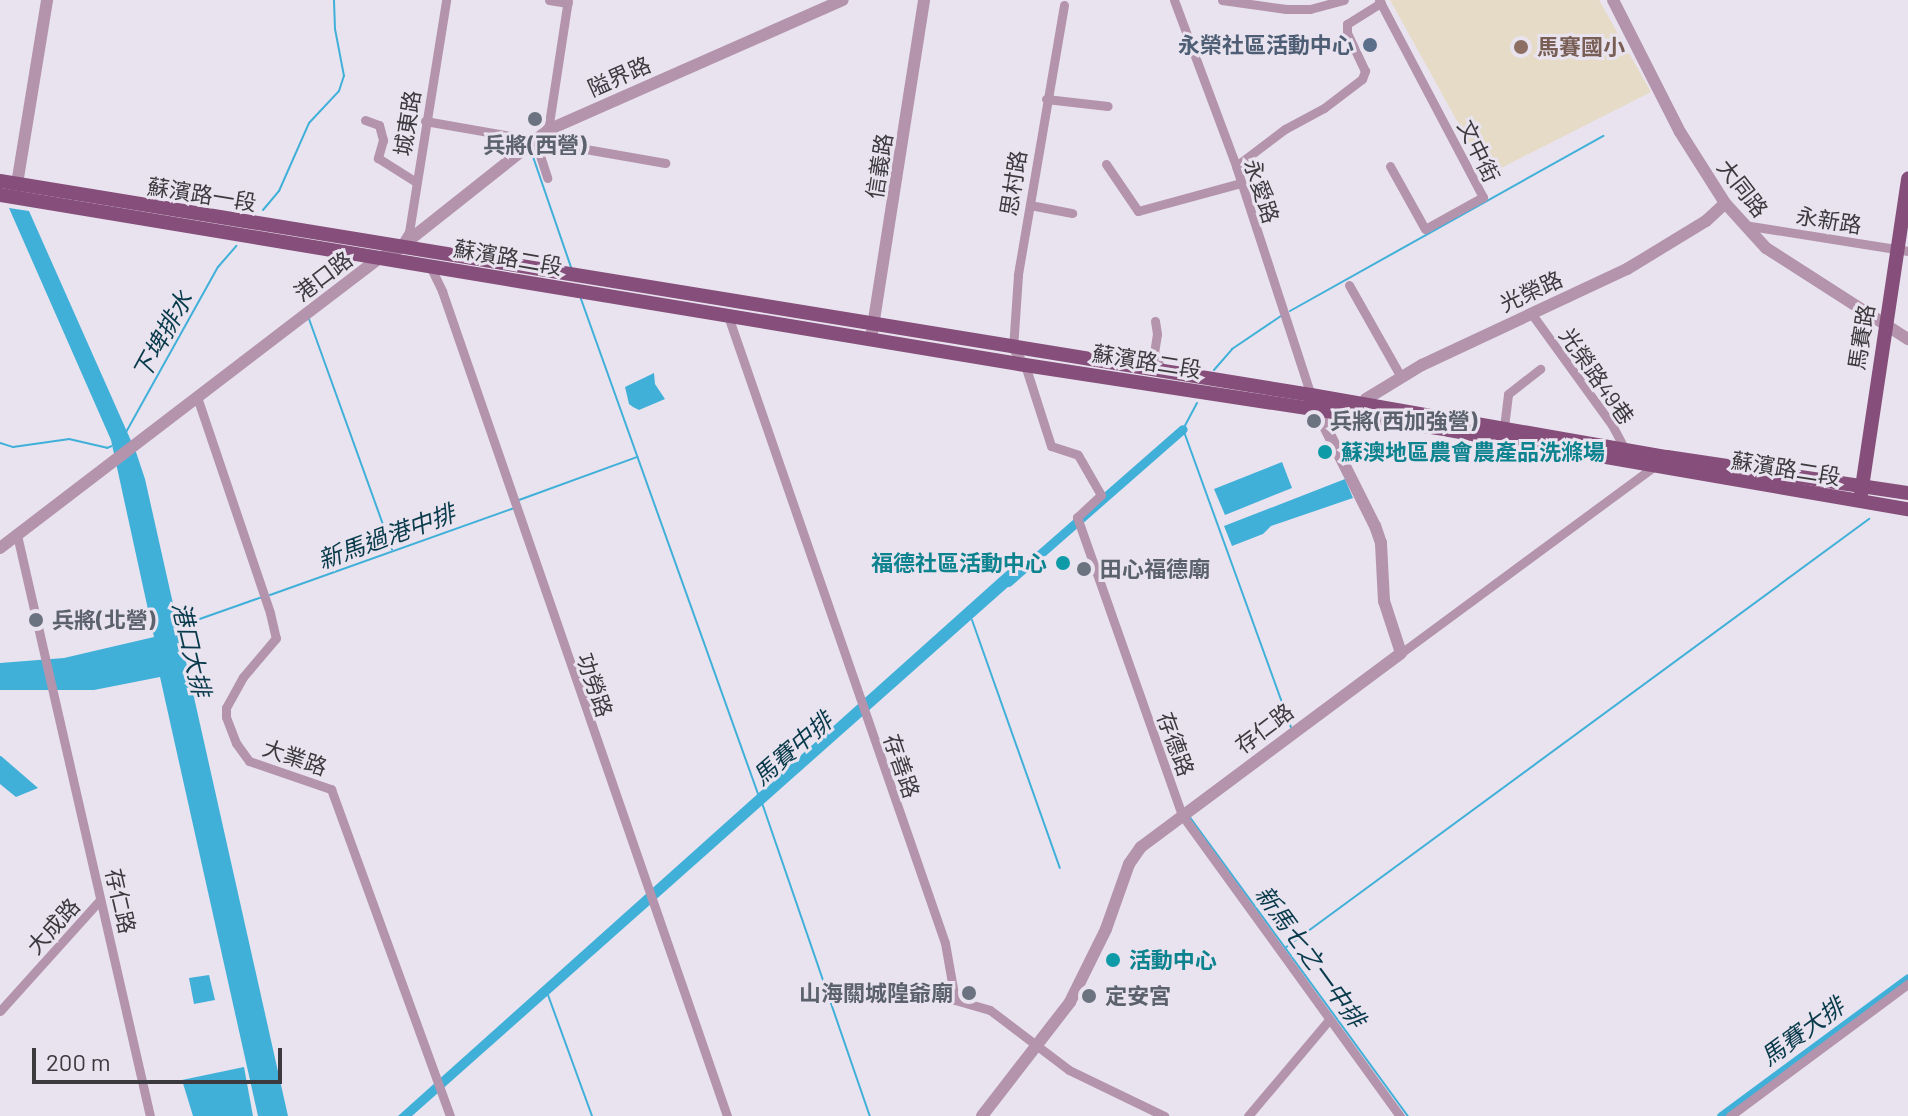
<!DOCTYPE html>
<meta charset="utf-8">
<style>
body{margin:0}
#map{position:relative;width:1908px;height:1116px;overflow:hidden;background:#e8e3ee;font-family:Barlow,"Noto Sans TC",sans-serif}
div>[style]{position:absolute}
[style*='--x']{left:calc(var(--x)*1px);top:calc(var(--y)*1px);width:calc(var(--w)*1px);rotate:calc(var(--a)*1deg)}
.education>*{inset:0;background:#e6dbc6}
.water>*{inset:0;background:#41b0d9}
.stream>*{height:2px;margin:-1px;padding:0 1px;transform-origin:1px;border-radius:1px;background:#41b0d9}
.canal>*{height:9px;margin:-4.5px;padding:0 4.5px;transform-origin:4.5px;border-radius:4.5px;background:#41b0d9}
.minor>*{height:9px;margin:-4.5px;padding:0 4.5px;transform-origin:4.5px;border-radius:4.5px;background:#b493ac}
.tertiary>*{height:12px;margin:-6px;padding:0 6px;transform-origin:6px;border-radius:6px;background:#b493ac}
.primary>*{height:14px;margin:-7px;padding:0 7px;transform-origin:7px;border-radius:7px;background:#864e7b}
.dots>*{width:22px;height:22px;translate:-50% -50%;box-sizing:border-box;border:4px solid #e8e3ee;border-radius:50%}
span{translate:-50% -50%;white-space:nowrap;text-align:center;line-height:1.15;-webkit-text-stroke:6px #e8e3ee;paint-order:stroke}
.service-label{font-size:22px;color:#4e5e75;font-weight:700}
.right{translate:-100% -50%;text-align:right}
.education-label{font-size:22px;color:#785e54;font-weight:700}
.left{translate:0 -50%;text-align:left}
.street-label{font-size:22px;color:#3c3a3e}
.worship-label{font-size:22px;color:#5b616d;font-weight:700}
.culture-label{font-size:22px;color:#0d838f;font-weight:700}
.water-label{font-size:24px;color:#083a4b;font-style:italic}
.scale{position:absolute;left:32px;top:1048px;width:250px;height:36px;box-sizing:border-box;border:4px solid #3c3a3e;border-top:0;padding-left:10px;font-size:24px;line-height:28px;white-space:nowrap;color:#3c3a3e;-webkit-text-stroke:6px #e8e3ee;paint-order:stroke}
</style>
<div id="map">
<div class="education">
<div style="clip-path:polygon(1390px 0,1599px 0,1651px 92px,1487px 175px)"></div>
</div>
<div class="water">
<div style="clip-path:polygon(9px 208px,29px 211px,136px 452px,145px 479px,288px 1116px,258px 1116px,160px 677px,94px 690px,0 690px,0 663px,64px 658px,154px 637px,111px 440px)"></div>
<div style="clip-path:polygon(654px 373px,655px 384px,665px 399px,639px 410px,633px 407px,629px 404px,625px 387px)"></div>
<div style="clip-path:polygon(1282px 462px,1292px 488px,1225px 515px,1214px 489px)"></div>
<div style="clip-path:polygon(1345px 479px,1353px 498px,1271px 526px,1263px 534px,1232px 546px,1224px 526px)"></div>
<div style="clip-path:polygon(1010px 568px,1018px 578px,412px 1116px,398px 1116px)"></div>
<div style="clip-path:polygon(0 756px,1px 756px,38px 788px,16px 797px,0 784px)"></div>
<div style="clip-path:polygon(209px 975px,215px 1000px,194px 1004px,189px 978px)"></div>
<div style="clip-path:polygon(244px 1067px,253px 1116px,193px 1116px,182px 1080px)"></div>
</div>
<div class="stream">
<div style="--x:531;--y:151;--w:126;--a:71"></div>
<div style="--x:263;--y:210;--w:25;--a:-50"></div>
<div style="--x:279;--y:191;--w:74;--a:-66.2"></div>
<div style="--x:309;--y:123;--w:44;--a:-46.8"></div>
<div style="--x:339;--y:91;--w:16;--a:-72"></div>
<div style="--x:344;--y:76;--w:48;--a:-100.8"></div>
<div style="--x:335;--y:29;--w:29;--a:-92"></div>
<div style="--x:581;--y:299;--w:526;--a:70.32"></div>
<div style="--x:1290;--y:311;--w:359;--a:-29.2"></div>
<div style="--x:309;--y:319;--w:245;--a:70.2"></div>
<div style="--x:1214;--y:370;--w:28;--a:-49"></div>
<div style="--x:1232;--y:349;--w:59;--a:-34"></div>
<div style="--x:1197;--y:403;--w:30;--a:118"></div>
<div style="--x:1183;--y:429;--w:317;--a:70.1"></div>
<div style="--x:125;--y:434;--w:191;--a:-60.9"></div>
<div style="--x:218;--y:267;--w:28;--a:-49"></div>
<div style="--x:0;--y:443;--w:14;--a:17"></div>
<div style="--x:13;--y:447;--w:57;--a:-8.1"></div>
<div style="--x:69;--y:439;--w:39;--a:13"></div>
<div style="--x:107;--y:448;--w:5;--a:-22"></div>
<div style="--x:519;--y:500;--w:126;--a:-20"></div>
<div style="--x:270;--y:595;--w:257;--a:-19.6"></div>
<div style="--x:972;--y:620;--w:263;--a:70.5"></div>
<div style="--x:177;--y:627;--w:90;--a:-19.4"></div>
<div style="--x:762;--y:803;--w:331;--a:71"></div>
<div style="--x:1189;--y:816;--w:371;--a:53.9"></div>
<div style="--x:1285;--y:948;--w:725;--a:-36.3"></div>
<div style="--x:548;--y:995;--w:129;--a:70"></div>
</div>
<div class="canal">
<div style="--x:1008;--y:582;--w:232;--a:-41.2"></div>
<div style="--x:1721;--y:1116;--w:232;--a:-36.4"></div>
</div>
<div class="minor">
<div style="--x:549;--y:0;--w:19;--a:9"></div>
<div style="--x:1174;--y:0;--w:177;--a:69.5"></div>
<div style="--x:1236;--y:166;--w:241;--a:71.9"></div>
<div style="--x:1222;--y:0;--w:65;--a:8"></div>
<div style="--x:1286;--y:9;--w:24;--a:0"></div>
<div style="--x:1310;--y:9;--w:35;--a:-15"></div>
<div style="--x:1379;--y:0;--w:223;--a:62.2"></div>
<div style="--x:1483;--y:197;--w:66;--a:151.1"></div>
<div style="--x:1425;--y:229;--w:72;--a:-119.1"></div>
<div style="--x:1064;--y:5;--w:274;--a:99.7"></div>
<div style="--x:1018;--y:275;--w:74;--a:93.9"></div>
<div style="--x:1013;--y:349;--w:20;--a:53"></div>
<div style="--x:1025;--y:365;--w:85;--a:72.2"></div>
<div style="--x:1051;--y:446;--w:28;--a:18"></div>
<div style="--x:1078;--y:455;--w:46;--a:60.1"></div>
<div style="--x:1101;--y:495;--w:33;--a:137"></div>
<div style="--x:1077;--y:517;--w:316;--a:70.6"></div>
<div style="--x:1182;--y:815;--w:372;--a:54.1"></div>
<div style="--x:1046;--y:99;--w:62;--a:6.4"></div>
<div style="--x:365;--y:120;--w:15;--a:20"></div>
<div style="--x:379;--y:125;--w:16;--a:75"></div>
<div style="--x:383;--y:140;--w:19;--a:106"></div>
<div style="--x:378;--y:158;--w:45;--a:32.3"></div>
<div style="--x:425;--y:121;--w:244;--a:9.9"></div>
<div style="--x:548;--y:130;--w:132;--a:-81.3"></div>
<div style="--x:535;--y:140;--w:40;--a:72"></div>
<div style="--x:1106;--y:164;--w:57;--a:55.8"></div>
<div style="--x:1138;--y:211;--w:107;--a:-15.2"></div>
<div style="--x:1236;--y:166;--w:61;--a:-37.1"></div>
<div style="--x:1285;--y:129;--w:44;--a:-28.3"></div>
<div style="--x:1324;--y:108;--w:48;--a:-37.3"></div>
<div style="--x:1362;--y:79;--w:9;--a:-69"></div>
<div style="--x:1365;--y:71;--w:42;--a:-115.3"></div>
<div style="--x:1347;--y:33;--w:9;--a:-90"></div>
<div style="--x:1347;--y:24;--w:40;--a:-32"></div>
<div style="--x:1030;--y:205;--w:43;--a:10.8"></div>
<div style="--x:1744;--y:225;--w:166;--a:9"></div>
<div style="--x:404;--y:240;--w:9;--a:-58"></div>
<div style="--x:409;--y:232;--w:235;--a:-80.9"></div>
<div style="--x:430;--y:266;--w:28;--a:64"></div>
<div style="--x:442;--y:291;--w:873;--a:70.94"></div>
<div style="--x:1349;--y:285;--w:106;--a:60.5"></div>
<div style="--x:1531;--y:313;--w:138;--a:54.1"></div>
<div style="--x:1612;--y:425;--w:30;--a:62"></div>
<div style="--x:728;--y:316;--w:663;--a:70.91"></div>
<div style="--x:945;--y:943;--w:58;--a:80"></div>
<div style="--x:955;--y:1000;--w:36;--a:16"></div>
<div style="--x:990;--y:1010;--w:99;--a:37.2"></div>
<div style="--x:1069;--y:1070;--w:106;--a:25.8"></div>
<div style="--x:1155;--y:321;--w:13;--a:81"></div>
<div style="--x:1157;--y:334;--w:18;--a:99"></div>
<div style="--x:1154;--y:352;--w:22;--a:68"></div>
<div style="--x:197;--y:397;--w:228;--a:71.3"></div>
<div style="--x:270;--y:613;--w:26;--a:77"></div>
<div style="--x:276;--y:638;--w:51;--a:130.2"></div>
<div style="--x:243;--y:677;--w:35;--a:119"></div>
<div style="--x:226;--y:708;--w:9;--a:90"></div>
<div style="--x:226;--y:717;--w:28;--a:69"></div>
<div style="--x:236;--y:743;--w:22;--a:54"></div>
<div style="--x:249;--y:761;--w:87;--a:18.9"></div>
<div style="--x:331;--y:789;--w:348;--a:70"></div>
<div style="--x:1504;--y:427;--w:33;--a:-83"></div>
<div style="--x:1508;--y:394;--w:41;--a:-38"></div>
<div style="--x:17;--y:535;--w:596;--a:77.11"></div>
<div style="--x:1401;--y:653;--w:315;--a:-36.4"></div>
<div style="--x:0;--y:1011;--w:149;--a:-48"></div>
<div style="--x:1248;--y:1116;--w:124;--a:-49.9"></div>
<div style="--x:1730;--y:1116;--w:222;--a:-36.6"></div>
</div>
<div class="tertiary">
<div style="--x:1613;--y:0;--w:148;--a:63.1"></div>
<div style="--x:1680;--y:132;--w:84;--a:57.6"></div>
<div style="--x:1725;--y:203;--w:61;--a:47.7"></div>
<div style="--x:1766;--y:248;--w:169;--a:32.7"></div>
<div style="--x:16;--y:190;--w:193;--a:-80.7"></div>
<div style="--x:871;--y:339;--w:343;--a:-81.1"></div>
<div style="--x:1363;--y:412;--w:13;--a:-77"></div>
<div style="--x:1366;--y:399;--w:66;--a:-31.3"></div>
<div style="--x:1422;--y:365;--w:226;--a:-25.1"></div>
<div style="--x:1627;--y:269;--w:92;--a:-31.3"></div>
<div style="--x:1706;--y:221;--w:26;--a:-43"></div>
<div style="--x:0;--y:548;--w:476;--a:-37.4"></div>
<div style="--x:378;--y:259;--w:22;--a:-27"></div>
<div style="--x:398;--y:249;--w:191;--a:-38.4"></div>
<div style="--x:548;--y:130;--w:322;--a:-23.8"></div>
<div style="--x:982;--y:1116;--w:144;--a:-52.3"></div>
<div style="--x:1070;--y:1002;--w:81;--a:-63.7"></div>
<div style="--x:1106;--y:929;--w:69;--a:-70.5"></div>
<div style="--x:1129;--y:864;--w:21;--a:-55"></div>
<div style="--x:1141;--y:847;--w:324;--a:-36.7"></div>
<div style="--x:1401;--y:653;--w:55;--a:-108.1"></div>
<div style="--x:1384;--y:601;--w:58;--a:-93"></div>
<div style="--x:1381;--y:543;--w:18;--a:-109"></div>
<div style="--x:1375;--y:526;--w:139;--a:-116.6"></div>
</div>
<div class="primary">
<div style="--x:0;--y:181;--w:1328;--a:9.27"></div>
<div style="--x:1311;--y:395;--w:361;--a:9.9"></div>
<div style="--x:1667;--y:457;--w:244;--a:8.5"></div>
<div style="--x:0;--y:195;--w:1039;--a:9.42"></div>
<div style="--x:1025;--y:365;--w:429;--a:8.7"></div>
<div style="--x:1449;--y:430;--w:466;--a:9.8"></div>
<div style="--x:1861;--y:494;--w:319;--a:-81.5"></div>
</div>
<div class="dots">
<div style="left:1370px;top:45px;background:#5c6f8a"></div>
<div style="left:1521px;top:47px;background:#8d6e63"></div>
<div style="left:535px;top:119px;background:#6b7280"></div>
<div style="left:1314px;top:421px;background:#6b7280"></div>
<div style="left:1325px;top:452px;background:#0f9aa8"></div>
<div style="left:1063px;top:563px;background:#0f9aa8"></div>
<div style="left:1084px;top:569px;background:#6b7280"></div>
<div style="left:36px;top:620px;background:#6b7280"></div>
<div style="left:1113px;top:960px;background:#0f9aa8"></div>
<div style="left:969px;top:993px;background:#6b7280"></div>
<div style="left:1089px;top:996px;background:#6b7280"></div>
</div>
<div class="service-label">
<span class="right" style="left:1354px;top:45px">永榮社區活動中心</span>
</div>
<div class="education-label">
<span class="left" style="left:1537px;top:47px">馬賽國小</span>
</div>
<div class="street-label">
<span style="left:619px;top:76px;rotate:-24deg">隘界路</span>
<span style="left:407px;top:123px;rotate:-81deg">城東路</span>
<span style="left:1479px;top:151px;rotate:64deg">文中街</span>
<span style="left:879px;top:166px;rotate:-81deg">信義路</span>
<span style="left:1013px;top:183px;rotate:-81deg">思村路</span>
<span style="left:1743px;top:188px;rotate:52deg">大同路</span>
<span style="left:1262px;top:191px;rotate:72deg">永愛路</span>
<span style="left:202px;top:194px;rotate:9deg">蘇濱路一段</span>
<span style="left:1829px;top:220px;rotate:9deg">永新路</span>
<span style="left:508px;top:257px;rotate:10deg">蘇濱路二段</span>
<span style="left:323px;top:276px;rotate:-37deg">港口路</span>
<span style="left:1531px;top:291px;rotate:-25deg">光榮路</span>
<span style="left:1861px;top:337px;rotate:-81deg">馬賽路</span>
<span style="left:1147px;top:361px;rotate:9deg">蘇濱路二段</span>
<span style="left:1597px;top:376px;rotate:55deg">光榮路49巷</span>
<span style="left:1786px;top:468px;rotate:9deg">蘇濱路二段</span>
<span style="left:595px;top:685px;rotate:71deg">功勞路</span>
<span style="left:1264px;top:728px;rotate:-37deg">存仁路</span>
<span style="left:1176px;top:744px;rotate:70deg">存德路</span>
<span style="left:295px;top:757px;rotate:19deg">大業路</span>
<span style="left:902px;top:766px;rotate:71deg">存善路</span>
<span style="left:121px;top:901px;rotate:77deg">存仁路</span>
<span style="left:53px;top:926px;rotate:-48deg">大成路</span>
</div>
<div class="worship-label">
<span style="left:535px;top:145px">兵將(西營)</span>
<span class="left" style="left:1330px;top:421px">兵將(西加強營)</span>
<span class="left" style="left:1100px;top:569px">田心福德廟</span>
<span class="left" style="left:52px;top:620px">兵將(北營)</span>
<span class="right" style="left:953px;top:993px">山海關城隍爺廟</span>
<span class="left" style="left:1105px;top:996px">定安宮</span>
</div>
<div class="culture-label">
<span class="left" style="left:1341px;top:452px">蘇澳地區農會農產品洗滌場</span>
<span class="right" style="left:1047px;top:563px">福德社區活動中心</span>
<span class="left" style="left:1129px;top:960px">活動中心</span>
</div>
<div class="water-label">
<span style="left:162px;top:335px;rotate:-61deg">下埤排水</span>
<span style="left:386px;top:536px;rotate:-20deg">新馬過港中排</span>
<span style="left:192px;top:649px;rotate:77deg">港口大排</span>
<span style="left:792px;top:748px;rotate:-41deg">馬賽中排</span>
<span style="left:1311px;top:956px;rotate:54deg">新馬七之一中排</span>
<span style="left:1802px;top:1031px;rotate:-36deg">馬賽大排</span>
</div>
<div class="scale">200 m</div>
</div>
